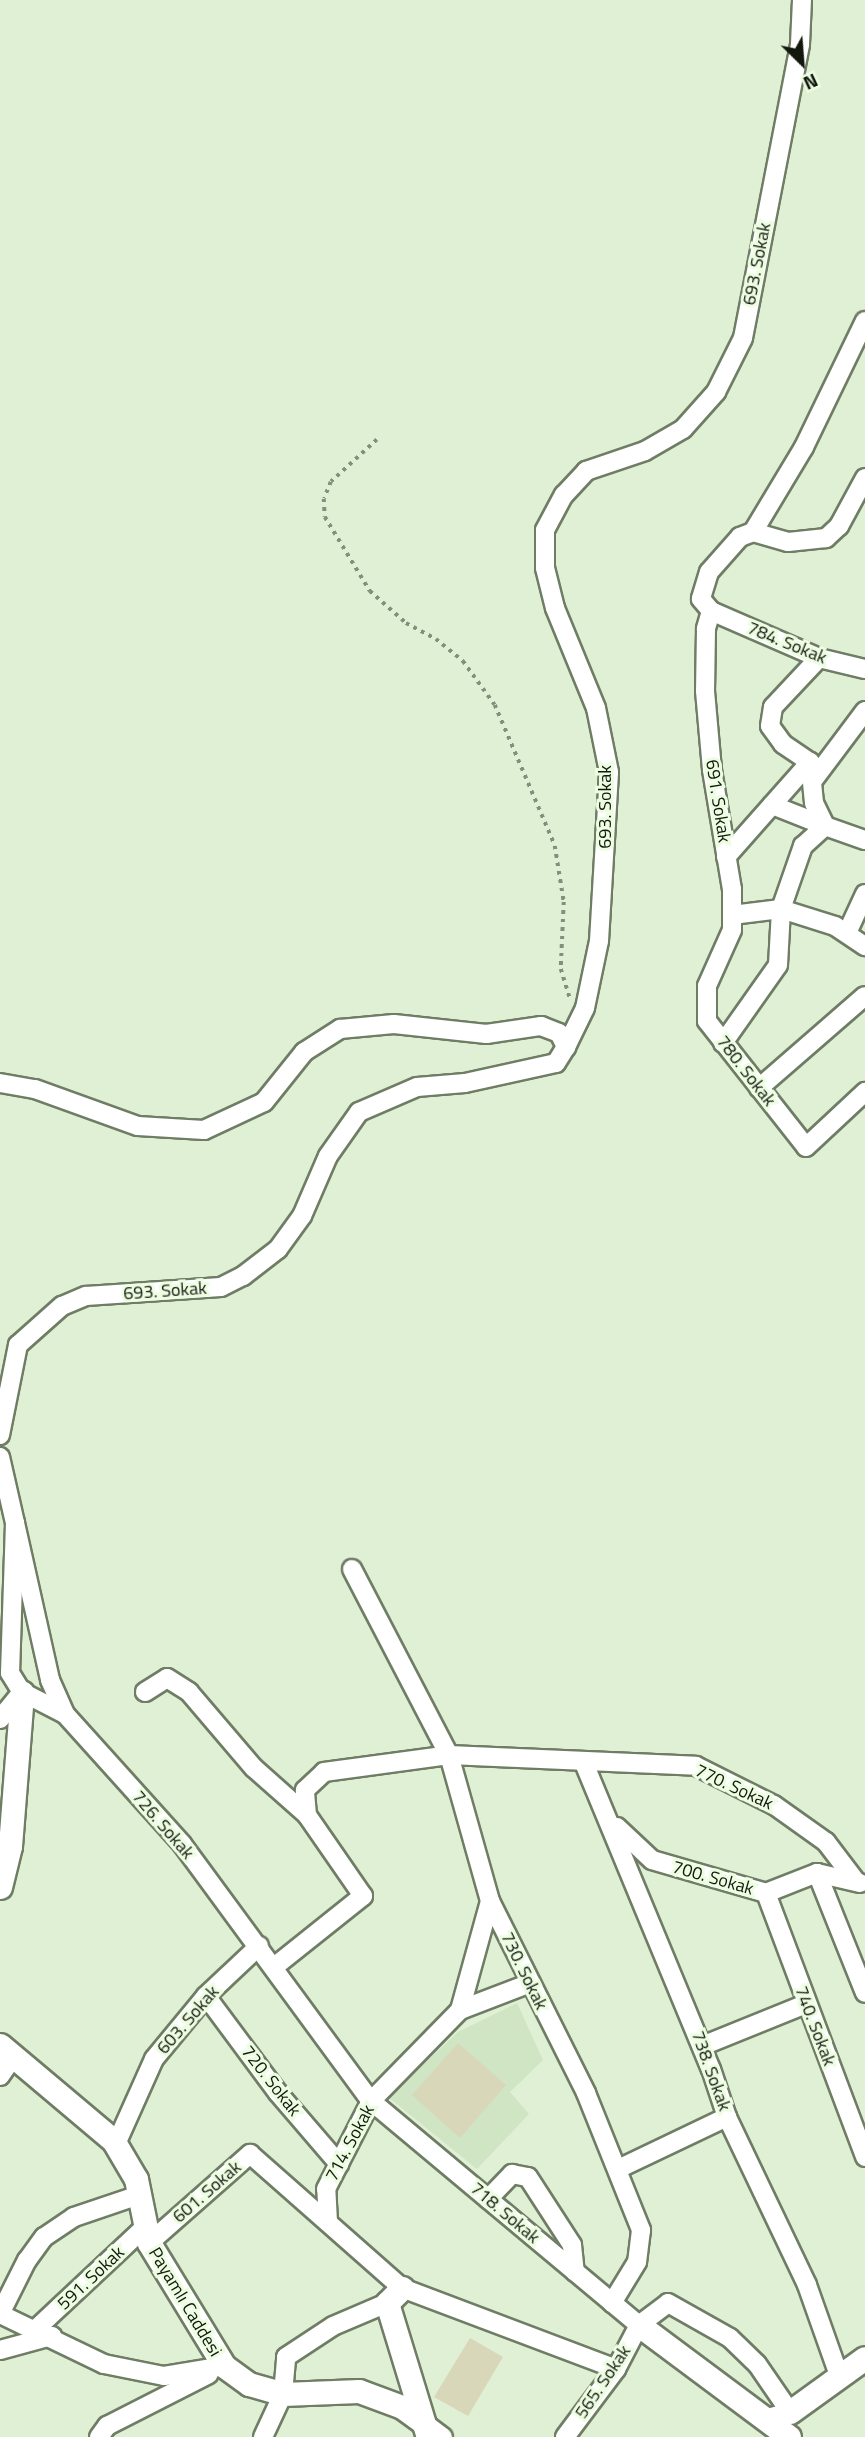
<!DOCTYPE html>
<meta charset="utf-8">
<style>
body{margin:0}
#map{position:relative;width:865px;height:2437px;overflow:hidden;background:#dff0d5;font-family:"Titillium Web",sans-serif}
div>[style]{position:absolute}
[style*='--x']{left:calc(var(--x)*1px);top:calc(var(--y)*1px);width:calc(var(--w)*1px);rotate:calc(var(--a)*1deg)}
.built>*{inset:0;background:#d0e5c4}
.building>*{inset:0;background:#d8d7b9}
.path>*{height:3.5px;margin-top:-1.75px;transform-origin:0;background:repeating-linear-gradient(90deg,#838f7c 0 3.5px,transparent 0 8.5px)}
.roads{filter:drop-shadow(2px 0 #6f7d65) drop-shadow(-2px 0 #6f7d65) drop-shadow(0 2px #6f7d65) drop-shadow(0 -2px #6f7d65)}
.minor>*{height:18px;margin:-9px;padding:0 9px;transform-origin:9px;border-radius:9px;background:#fff}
.major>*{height:23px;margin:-11.5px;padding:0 11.5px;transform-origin:11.5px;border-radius:11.5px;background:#fff}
span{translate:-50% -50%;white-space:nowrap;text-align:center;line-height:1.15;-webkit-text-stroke:6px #edfde2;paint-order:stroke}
.street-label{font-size:18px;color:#13180f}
.north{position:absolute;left:767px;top:28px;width:70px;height:70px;-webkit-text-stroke:5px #edfde2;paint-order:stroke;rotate:155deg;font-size:19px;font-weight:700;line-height:28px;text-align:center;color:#13180f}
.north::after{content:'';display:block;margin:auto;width:24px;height:32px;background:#13180f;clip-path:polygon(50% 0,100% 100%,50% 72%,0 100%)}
</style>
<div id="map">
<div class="built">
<div style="clip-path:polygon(517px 2003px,543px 2060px,510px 2092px,529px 2114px,477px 2169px,388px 2097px,458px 2032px)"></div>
</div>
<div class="building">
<div style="clip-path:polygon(458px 2043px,506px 2085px,460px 2138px,412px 2095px)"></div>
<div style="clip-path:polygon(470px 2338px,503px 2357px,468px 2416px,434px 2397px)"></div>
</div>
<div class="path">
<div style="--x:377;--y:440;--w:62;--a:137.6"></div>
<div style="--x:331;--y:482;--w:18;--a:112"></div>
<div style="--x:324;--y:499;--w:18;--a:87"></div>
<div style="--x:325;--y:517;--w:87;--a:58.7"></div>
<div style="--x:370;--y:591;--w:48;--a:41.6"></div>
<div style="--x:406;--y:623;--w:34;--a:28"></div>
<div style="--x:436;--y:639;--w:35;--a:39"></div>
<div style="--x:463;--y:661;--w:54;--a:54"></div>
<div style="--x:495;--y:705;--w:153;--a:66.9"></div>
<div style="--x:555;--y:846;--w:57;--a:80.9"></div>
<div style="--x:564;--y:902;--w:67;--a:92.6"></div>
<div style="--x:561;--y:969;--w:30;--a:73"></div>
</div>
<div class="roads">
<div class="minor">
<div style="--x:865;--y:478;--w:55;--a:118.4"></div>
<div style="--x:839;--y:526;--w:18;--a:137"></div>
<div style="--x:826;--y:538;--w:38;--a:174"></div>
<div style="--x:788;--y:542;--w:36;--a:-164"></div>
<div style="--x:753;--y:532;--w:14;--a:159"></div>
<div style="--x:740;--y:537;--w:47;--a:131.5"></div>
<div style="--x:709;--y:572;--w:28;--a:107"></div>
<div style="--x:701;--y:599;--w:16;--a:50"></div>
<div style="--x:711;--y:611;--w:118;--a:23.5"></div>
<div style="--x:819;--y:658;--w:47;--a:13.4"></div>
<div style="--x:753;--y:532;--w:99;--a:-59"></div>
<div style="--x:804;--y:447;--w:140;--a:-64.2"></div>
<div style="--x:711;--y:611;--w:19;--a:106"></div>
<div style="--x:706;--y:629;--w:62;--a:90.9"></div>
<div style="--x:705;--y:691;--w:79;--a:84.9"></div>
<div style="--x:712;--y:770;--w:121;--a:80.5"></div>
<div style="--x:732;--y:889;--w:41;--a:90"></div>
<div style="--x:732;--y:930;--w:61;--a:114.1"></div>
<div style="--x:707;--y:986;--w:35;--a:90"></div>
<div style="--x:707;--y:1021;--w:160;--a:51.8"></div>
<div style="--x:806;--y:1147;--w:81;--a:-43"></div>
<div style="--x:819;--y:658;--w:67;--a:133.2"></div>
<div style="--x:773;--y:707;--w:19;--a:99"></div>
<div style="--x:770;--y:726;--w:22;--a:54"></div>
<div style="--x:783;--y:744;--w:32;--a:34"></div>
<div style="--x:810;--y:762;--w:41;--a:84.4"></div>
<div style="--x:814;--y:803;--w:25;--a:64"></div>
<div style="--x:814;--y:779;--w:85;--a:-53.1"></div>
<div style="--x:772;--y:805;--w:57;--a:21.6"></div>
<div style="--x:726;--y:857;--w:127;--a:-48.5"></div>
<div style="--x:732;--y:915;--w:49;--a:-7"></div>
<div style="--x:781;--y:909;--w:57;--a:17.5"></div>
<div style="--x:835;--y:926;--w:36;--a:34"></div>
<div style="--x:847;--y:933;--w:43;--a:-65.2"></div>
<div style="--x:723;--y:1043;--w:95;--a:-54.8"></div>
<div style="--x:778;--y:965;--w:56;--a:-86.9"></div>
<div style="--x:781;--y:909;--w:67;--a:-70.8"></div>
<div style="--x:803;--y:846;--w:30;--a:-42"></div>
<div style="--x:825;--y:826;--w:42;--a:19.3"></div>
<div style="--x:0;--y:1083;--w:36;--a:10"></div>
<div style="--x:35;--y:1089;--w:109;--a:19.8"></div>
<div style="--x:138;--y:1126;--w:66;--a:3.5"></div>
<div style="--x:204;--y:1130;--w:66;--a:-25"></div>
<div style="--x:264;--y:1102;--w:64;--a:-51.3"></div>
<div style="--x:304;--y:1052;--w:43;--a:-32.6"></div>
<div style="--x:340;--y:1029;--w:54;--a:-5.3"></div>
<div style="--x:394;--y:1024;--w:93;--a:6.2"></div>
<div style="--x:486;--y:1034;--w:56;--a:-8.3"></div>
<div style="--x:541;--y:1026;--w:19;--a:21"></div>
<div style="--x:559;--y:1033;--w:16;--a:63"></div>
<div style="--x:759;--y:1088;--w:140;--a:-41"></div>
<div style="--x:0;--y:1435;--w:92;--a:-78.7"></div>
<div style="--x:18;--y:1345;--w:59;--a:-41.6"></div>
<div style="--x:62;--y:1306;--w:26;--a:-23"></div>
<div style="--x:86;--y:1296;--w:135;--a:-3.8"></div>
<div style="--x:221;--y:1287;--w:25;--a:-27"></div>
<div style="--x:243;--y:1276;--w:44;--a:-37.6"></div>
<div style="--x:278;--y:1249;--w:41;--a:-54"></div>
<div style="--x:302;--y:1216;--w:65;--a:-66.6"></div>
<div style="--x:328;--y:1156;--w:54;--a:-54.8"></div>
<div style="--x:359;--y:1112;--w:63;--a:-23.3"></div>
<div style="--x:417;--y:1087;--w:48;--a:-4.8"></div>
<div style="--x:465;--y:1083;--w:93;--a:-12.4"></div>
<div style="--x:556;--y:1063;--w:19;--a:-58"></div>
<div style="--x:566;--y:1047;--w:43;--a:-64"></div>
<div style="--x:585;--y:1008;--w:68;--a:-78.2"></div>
<div style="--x:599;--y:941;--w:169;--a:-86.6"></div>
<div style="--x:609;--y:772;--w:65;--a:-101.5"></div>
<div style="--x:596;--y:708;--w:108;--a:-112.3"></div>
<div style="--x:555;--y:608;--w:41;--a:-104"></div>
<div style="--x:545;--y:568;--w:38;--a:-90"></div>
<div style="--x:545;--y:530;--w:40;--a:-62"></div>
<div style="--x:564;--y:495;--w:33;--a:-47"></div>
<div style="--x:586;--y:471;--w:62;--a:-18.7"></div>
<div style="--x:645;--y:451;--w:44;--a:-30.1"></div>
<div style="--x:683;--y:429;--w:50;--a:-48.3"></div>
<div style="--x:716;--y:392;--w:60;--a:-63.4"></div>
<div style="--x:743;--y:338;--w:299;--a:-79"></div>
<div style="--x:800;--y:44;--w:44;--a:-87.4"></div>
<div style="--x:0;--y:1457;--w:68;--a:77.2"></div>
<div style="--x:15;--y:1523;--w:150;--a:91.9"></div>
<div style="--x:10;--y:1673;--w:22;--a:58"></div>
<div style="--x:22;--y:1692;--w:48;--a:27.1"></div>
<div style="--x:15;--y:1523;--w:161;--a:77.4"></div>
<div style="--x:50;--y:1680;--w:37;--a:66"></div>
<div style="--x:65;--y:1714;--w:175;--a:48"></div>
<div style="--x:182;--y:1844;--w:319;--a:53.7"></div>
<div style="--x:371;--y:2101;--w:349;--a:39.9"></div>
<div style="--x:352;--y:1569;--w:210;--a:62.5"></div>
<div style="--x:449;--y:1755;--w:152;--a:74.3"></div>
<div style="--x:490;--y:1901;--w:215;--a:63.4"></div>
<div style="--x:586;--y:2093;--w:148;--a:68.1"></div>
<div style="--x:641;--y:2230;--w:32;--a:97"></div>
<div style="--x:637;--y:2262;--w:48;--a:121.4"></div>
<div style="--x:145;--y:1692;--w:26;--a:-32"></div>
<div style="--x:167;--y:1678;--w:26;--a:32"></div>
<div style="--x:189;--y:1692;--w:100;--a:49.5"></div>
<div style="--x:254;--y:1768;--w:71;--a:41.6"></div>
<div style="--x:0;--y:1719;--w:35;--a:-51"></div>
<div style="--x:584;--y:1763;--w:331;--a:67.5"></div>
<div style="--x:711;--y:2069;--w:51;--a:71.6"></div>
<div style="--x:727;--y:2117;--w:186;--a:64.5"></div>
<div style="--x:807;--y:2285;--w:99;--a:70.5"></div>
<div style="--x:617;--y:1827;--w:48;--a:43.3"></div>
<div style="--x:652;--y:1860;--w:119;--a:16.1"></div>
<div style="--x:766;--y:1893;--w:55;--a:-21.4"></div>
<div style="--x:817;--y:1873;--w:44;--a:13.1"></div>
<div style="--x:817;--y:1873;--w:129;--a:68.2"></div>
<div style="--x:766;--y:1893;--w:282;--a:69.4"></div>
<div style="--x:274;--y:1967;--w:114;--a:-38.6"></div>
<div style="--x:363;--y:1896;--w:98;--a:-124.7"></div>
<div style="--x:307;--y:1815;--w:25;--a:-95"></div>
<div style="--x:305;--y:1790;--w:26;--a:-43"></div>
<div style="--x:324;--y:1772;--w:126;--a:-7.7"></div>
<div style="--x:449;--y:1755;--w:247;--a:2.5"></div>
<div style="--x:696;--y:1766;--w:87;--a:26.6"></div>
<div style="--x:774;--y:1805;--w:64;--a:35.4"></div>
<div style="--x:826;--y:1842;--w:48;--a:52.7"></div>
<div style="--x:206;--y:1996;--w:121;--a:53.4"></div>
<div style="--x:278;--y:2093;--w:94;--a:49.3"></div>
<div style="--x:460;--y:2010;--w:73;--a:-20.9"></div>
<div style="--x:702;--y:2046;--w:112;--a:-22"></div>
<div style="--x:0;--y:2076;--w:21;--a:-55"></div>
<div style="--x:116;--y:2144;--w:93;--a:-65.9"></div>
<div style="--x:154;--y:2059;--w:82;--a:-50.5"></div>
<div style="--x:206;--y:1996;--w:73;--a:-43.3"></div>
<div style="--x:618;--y:2169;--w:121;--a:-25.5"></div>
<div style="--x:139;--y:2195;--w:69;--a:161.3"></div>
<div style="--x:74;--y:2217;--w:36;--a:146"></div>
<div style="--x:44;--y:2237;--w:29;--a:126"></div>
<div style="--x:27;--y:2260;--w:60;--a:116.6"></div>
<div style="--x:0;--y:2314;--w:115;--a:25.7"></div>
<div style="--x:104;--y:2364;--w:61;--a:11.3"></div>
<div style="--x:164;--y:2376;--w:61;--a:-9.5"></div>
<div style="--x:488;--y:2199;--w:35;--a:-46"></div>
<div style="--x:512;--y:2174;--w:16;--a:11"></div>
<div style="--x:528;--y:2177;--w:81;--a:57.1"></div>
<div style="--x:572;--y:2245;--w:27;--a:84"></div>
<div style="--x:328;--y:2222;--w:33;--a:-93"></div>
<div style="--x:326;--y:2189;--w:99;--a:-62.9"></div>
<div style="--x:371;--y:2101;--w:127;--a:-45.6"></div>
<div style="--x:460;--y:2010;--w:113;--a:-74.6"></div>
<div style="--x:149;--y:2243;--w:135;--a:-41.4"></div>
<div style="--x:250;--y:2154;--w:203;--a:41.4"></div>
<div style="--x:402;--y:2288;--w:229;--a:20.7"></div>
<div style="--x:37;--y:2328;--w:148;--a:-43.1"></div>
<div style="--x:0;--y:2350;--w:54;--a:-15.1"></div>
<div style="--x:423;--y:2422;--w:25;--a:37"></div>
<div style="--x:99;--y:2437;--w:14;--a:-54"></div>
<div style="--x:107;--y:2426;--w:114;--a:-27"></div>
<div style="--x:263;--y:2437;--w:47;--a:-65.1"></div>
<div style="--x:283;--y:2394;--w:37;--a:-85"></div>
<div style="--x:286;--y:2357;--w:56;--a:-33.4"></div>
<div style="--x:333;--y:2326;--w:59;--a:-23.1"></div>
<div style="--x:565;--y:2437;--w:85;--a:-53.1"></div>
<div style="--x:616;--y:2369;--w:50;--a:-62.4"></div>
<div style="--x:639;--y:2325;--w:36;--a:-37"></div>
<div style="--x:668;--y:2303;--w:71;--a:29.4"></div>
<div style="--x:730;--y:2338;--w:37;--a:44"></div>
<div style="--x:757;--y:2364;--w:58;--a:55.5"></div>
<div style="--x:790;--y:2412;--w:24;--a:165"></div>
</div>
<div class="major">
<div style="--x:0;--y:1887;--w:42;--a:-76.3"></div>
<div style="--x:10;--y:1846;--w:154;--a:-85.5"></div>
<div style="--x:0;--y:2045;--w:148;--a:40.1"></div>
<div style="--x:113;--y:2140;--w:45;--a:59.5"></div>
<div style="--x:136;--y:2179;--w:65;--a:78.5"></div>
<div style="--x:149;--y:2243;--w:144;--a:58.6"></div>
<div style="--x:224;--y:2366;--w:31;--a:36"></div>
<div style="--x:249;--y:2384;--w:35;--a:16"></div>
<div style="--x:283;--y:2394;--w:76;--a:-2.3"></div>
<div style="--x:359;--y:2391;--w:46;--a:20.4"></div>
<div style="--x:402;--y:2407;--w:26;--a:36"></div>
<div style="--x:402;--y:2288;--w:21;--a:135"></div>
<div style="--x:387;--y:2303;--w:140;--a:73"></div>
<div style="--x:639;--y:2325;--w:187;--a:36.7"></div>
<div style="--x:790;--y:2412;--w:92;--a:-35.8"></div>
</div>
</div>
<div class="street-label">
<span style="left:757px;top:264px;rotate:-79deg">693. Sokak</span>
<span style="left:787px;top:643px;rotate:22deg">784. Sokak</span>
<span style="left:718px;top:801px;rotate:81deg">691. Sokak</span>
<span style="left:605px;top:807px;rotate:-90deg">693. Sokak</span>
<span style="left:746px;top:1071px;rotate:52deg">780. Sokak</span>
<span style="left:165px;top:1291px;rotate:-4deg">693. Sokak</span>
<span style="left:734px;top:1787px;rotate:25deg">770. Sokak</span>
<span style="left:163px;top:1825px;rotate:49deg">726. Sokak</span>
<span style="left:713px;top:1878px;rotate:16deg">700. Sokak</span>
<span style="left:524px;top:1971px;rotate:64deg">730. Sokak</span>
<span style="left:188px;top:2020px;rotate:-49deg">603. Sokak</span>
<span style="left:815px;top:2026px;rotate:69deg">740. Sokak</span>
<span style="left:711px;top:2071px;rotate:70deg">738. Sokak</span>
<span style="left:271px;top:2081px;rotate:52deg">720. Sokak</span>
<span style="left:350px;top:2143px;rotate:-62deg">714. Sokak</span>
<span style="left:207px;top:2192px;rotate:-41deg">601. Sokak</span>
<span style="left:505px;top:2213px;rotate:40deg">718. Sokak</span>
<span style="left:91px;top:2278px;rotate:-43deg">591. Sokak</span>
<span style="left:185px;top:2302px;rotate:59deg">Payamlı Caddesi</span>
<span style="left:603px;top:2382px;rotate:-56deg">565. Sokak</span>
</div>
<div class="north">N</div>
</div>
